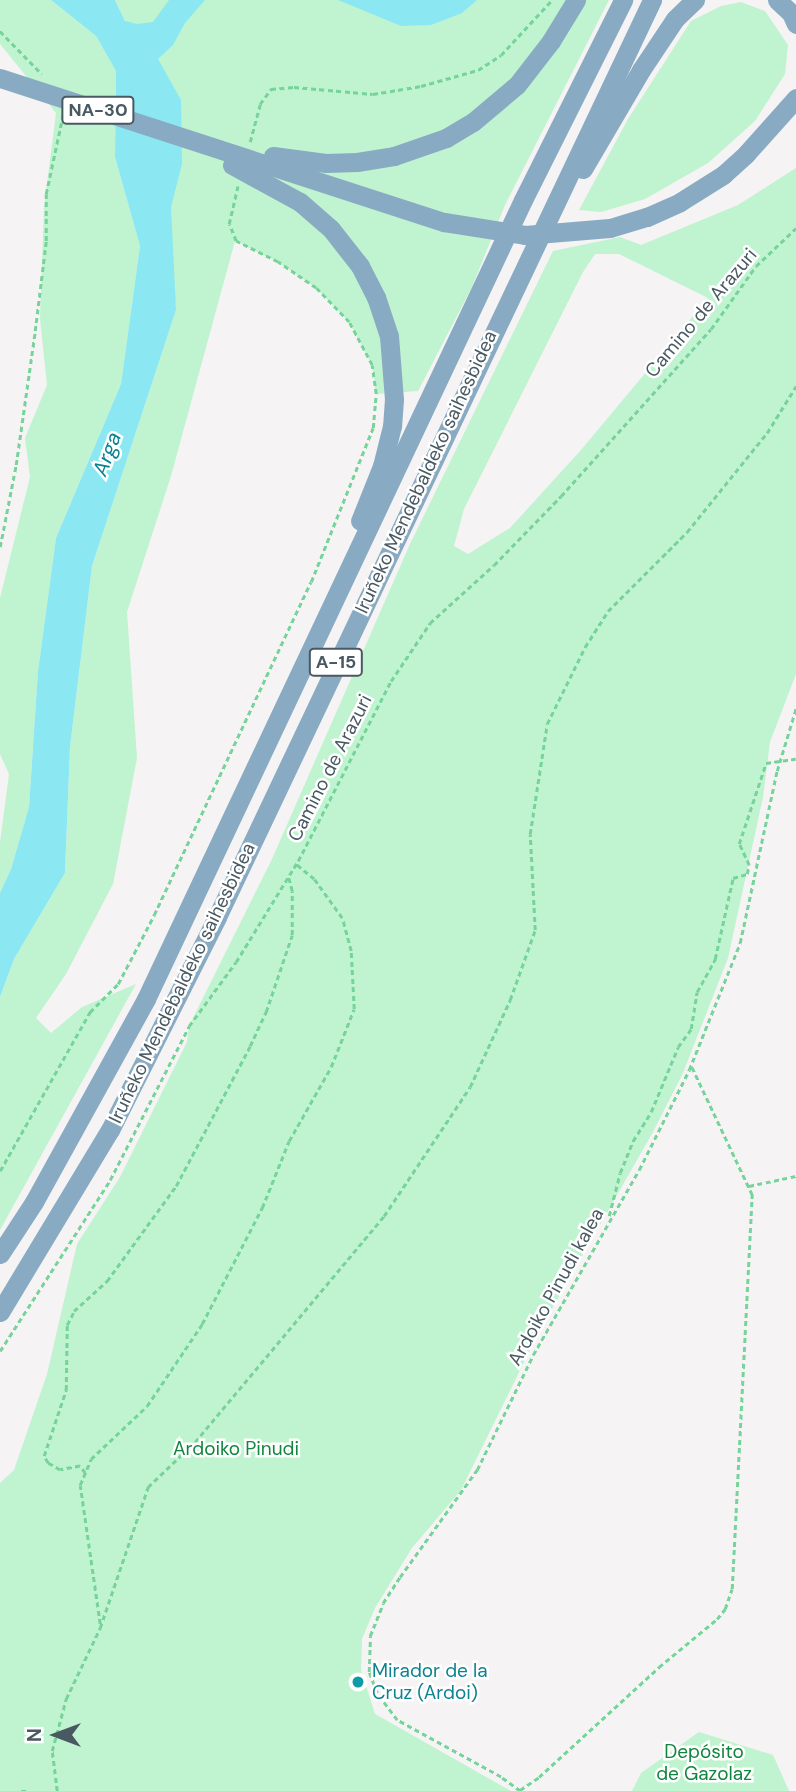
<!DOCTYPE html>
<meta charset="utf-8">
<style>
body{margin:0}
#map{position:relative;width:796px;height:1791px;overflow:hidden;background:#f5f3f3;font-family:"DM Sans",sans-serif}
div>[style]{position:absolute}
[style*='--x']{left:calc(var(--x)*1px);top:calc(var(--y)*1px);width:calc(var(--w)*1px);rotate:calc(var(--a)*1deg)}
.green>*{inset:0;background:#c0f3cf}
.water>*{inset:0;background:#8be8f2}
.path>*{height:2.5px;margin-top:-1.25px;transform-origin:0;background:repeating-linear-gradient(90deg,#76d49b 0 5px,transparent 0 8.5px)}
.highway>*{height:19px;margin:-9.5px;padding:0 9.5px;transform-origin:9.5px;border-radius:9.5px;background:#88abc3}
.dots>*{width:19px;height:19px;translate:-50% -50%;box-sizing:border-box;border:4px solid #fff;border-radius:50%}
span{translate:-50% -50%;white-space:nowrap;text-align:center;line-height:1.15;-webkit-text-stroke:5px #fff;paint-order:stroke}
.shield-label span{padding:2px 5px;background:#fff;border:2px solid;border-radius:5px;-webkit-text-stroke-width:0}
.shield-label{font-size:18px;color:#495962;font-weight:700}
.street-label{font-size:19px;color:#495962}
.park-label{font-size:19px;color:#12853f}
.culture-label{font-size:19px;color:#0d838f}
.left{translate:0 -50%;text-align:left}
.water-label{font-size:21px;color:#068290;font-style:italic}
.north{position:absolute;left:21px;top:1700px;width:70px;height:70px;-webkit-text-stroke:5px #fff;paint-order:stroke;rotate:270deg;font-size:19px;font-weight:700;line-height:28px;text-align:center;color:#495962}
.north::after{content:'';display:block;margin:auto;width:24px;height:32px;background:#495962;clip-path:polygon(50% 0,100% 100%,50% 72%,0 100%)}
</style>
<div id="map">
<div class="green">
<div style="clip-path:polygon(0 0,51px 0,96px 36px,116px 71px,115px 157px,140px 246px,121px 384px,56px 538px,38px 671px,29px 807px,11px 869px,0 893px,0 842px,9px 774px,0 754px,0 598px,30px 477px,25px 438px,47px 385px,40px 319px,44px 207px,56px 113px,0 44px)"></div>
<div style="clip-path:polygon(115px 0,609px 0,505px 205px,472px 287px,418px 391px,376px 394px,372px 365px,349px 322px,316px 288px,278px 262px,235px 241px,171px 476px,127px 612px,137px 758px,113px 884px,66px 974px,36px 1018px,51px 1033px,82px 1007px,136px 984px,0 1230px,0 997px,14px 959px,65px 873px,70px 747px,92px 566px,176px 310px,152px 76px)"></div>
<div style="clip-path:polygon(741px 2px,765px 11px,788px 45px,785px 74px,755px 121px,708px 163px,645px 199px,601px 212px,579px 210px,628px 119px,691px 21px,721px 6px)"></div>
<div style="clip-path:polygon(evenodd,796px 168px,796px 674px,770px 742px,763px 797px,728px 958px,683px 1073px,653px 1132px,540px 1330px,461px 1490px,412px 1548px,375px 1608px,362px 1639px,361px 1670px,375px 1714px,511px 1791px,0 1791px,0 1483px,14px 1470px,47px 1374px,77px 1244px,120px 1177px,187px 1042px,189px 1026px,272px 859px,410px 544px,553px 251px,620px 237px,641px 245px,738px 205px,796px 168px,595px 254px,619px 254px,708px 298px,581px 450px,510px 528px,468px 554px,454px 546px,464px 509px,583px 272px,595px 254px)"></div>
<div style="clip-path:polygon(699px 1732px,773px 1755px,789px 1791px,632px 1791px,641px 1773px)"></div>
</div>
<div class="water">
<div style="clip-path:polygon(51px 0,115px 0,125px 21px,137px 24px,153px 22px,169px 0,205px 0,185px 23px,173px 45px,158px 59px,181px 100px,182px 164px,171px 207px,176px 310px,92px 566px,70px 747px,65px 873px,14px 959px,0 997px,0 893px,11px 869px,29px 807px,38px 671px,56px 538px,121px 384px,140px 246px,115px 157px,116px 71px,96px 36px)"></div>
<div style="clip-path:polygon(338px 0,477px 0,462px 13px,431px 25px,401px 26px)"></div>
</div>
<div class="path">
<div style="--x:0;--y:31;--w:60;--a:45.7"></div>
<div style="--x:250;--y:142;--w:39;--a:-75"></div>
<div style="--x:260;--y:104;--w:19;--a:-54"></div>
<div style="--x:271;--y:89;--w:23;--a:-5"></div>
<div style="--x:294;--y:87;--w:79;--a:5.1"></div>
<div style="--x:373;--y:94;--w:49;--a:-9.5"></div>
<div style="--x:421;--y:86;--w:59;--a:-15.7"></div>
<div style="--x:478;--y:70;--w:27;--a:-33"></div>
<div style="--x:501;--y:55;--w:75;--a:-47.2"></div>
<div style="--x:0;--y:547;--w:84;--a:-79"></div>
<div style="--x:16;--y:465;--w:135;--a:-81.9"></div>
<div style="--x:35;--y:331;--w:91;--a:-83"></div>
<div style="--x:46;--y:241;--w:47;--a:-90"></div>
<div style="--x:46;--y:194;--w:81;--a:-77.9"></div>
<div style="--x:0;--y:1171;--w:183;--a:-60.5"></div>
<div style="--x:90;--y:1012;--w:40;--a:-45"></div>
<div style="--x:118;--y:984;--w:78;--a:-62.4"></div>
<div style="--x:154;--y:915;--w:368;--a:-64.8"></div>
<div style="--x:311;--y:582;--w:166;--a:-68.1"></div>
<div style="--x:373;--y:428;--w:34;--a:-85"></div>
<div style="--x:376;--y:394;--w:29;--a:-98"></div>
<div style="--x:372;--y:365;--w:49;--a:-118.1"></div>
<div style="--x:349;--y:322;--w:47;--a:-134.1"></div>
<div style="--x:316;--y:288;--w:46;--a:-145.6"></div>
<div style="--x:278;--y:262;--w:47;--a:-153.4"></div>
<div style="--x:236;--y:241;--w:18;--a:-112"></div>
<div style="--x:229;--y:224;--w:39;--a:-77"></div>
<div style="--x:749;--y:1186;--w:48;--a:-12"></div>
<div style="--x:609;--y:1216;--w:44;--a:-75.7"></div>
<div style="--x:620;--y:1173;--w:35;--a:-68"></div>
<div style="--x:633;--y:1141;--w:34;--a:-58"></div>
<div style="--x:651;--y:1112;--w:70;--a:-67.4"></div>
<div style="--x:678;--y:1047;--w:22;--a:-54"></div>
<div style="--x:691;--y:1029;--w:37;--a:-81"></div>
<div style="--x:697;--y:992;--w:38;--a:-61"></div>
<div style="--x:715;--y:959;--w:83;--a:-77.5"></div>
<div style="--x:733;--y:878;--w:15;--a:-16"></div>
<div style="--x:747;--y:874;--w:9;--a:-77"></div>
<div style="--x:749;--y:865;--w:23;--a:-115"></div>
<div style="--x:739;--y:844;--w:85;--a:-71.6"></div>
<div style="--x:766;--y:763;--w:30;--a:-8"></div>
<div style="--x:0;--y:1351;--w:203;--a:-57.2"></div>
<div style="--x:110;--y:1180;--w:173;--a:-62.8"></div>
<div style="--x:189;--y:1026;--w:79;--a:-53.7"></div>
<div style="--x:236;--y:962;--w:119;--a:-58.5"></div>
<div style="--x:298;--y:861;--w:203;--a:-62.7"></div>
<div style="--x:391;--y:681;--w:70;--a:-56.1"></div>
<div style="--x:430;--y:623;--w:86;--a:-42.2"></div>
<div style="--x:494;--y:565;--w:96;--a:-45.8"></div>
<div style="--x:561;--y:496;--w:224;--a:-48.1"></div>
<div style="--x:711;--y:329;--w:77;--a:-54.5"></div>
<div style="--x:756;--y:266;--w:55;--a:-43.5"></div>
<div style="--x:85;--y:1473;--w:9;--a:-126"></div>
<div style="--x:80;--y:1466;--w:20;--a:169"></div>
<div style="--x:60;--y:1470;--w:14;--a:-150"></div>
<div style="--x:48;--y:1463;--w:8;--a:-120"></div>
<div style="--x:44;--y:1456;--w:70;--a:-71.6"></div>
<div style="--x:66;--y:1390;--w:65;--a:-89.1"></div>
<div style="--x:67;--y:1325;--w:16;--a:-63"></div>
<div style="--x:74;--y:1311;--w:45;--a:-42.3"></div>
<div style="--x:107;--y:1281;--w:117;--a:-54"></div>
<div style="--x:176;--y:1186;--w:158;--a:-62.1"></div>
<div style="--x:250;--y:1046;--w:38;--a:-65"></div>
<div style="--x:266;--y:1012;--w:81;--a:-71.3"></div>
<div style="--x:292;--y:935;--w:44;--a:-90"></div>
<div style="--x:292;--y:891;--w:16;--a:-105"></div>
<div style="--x:100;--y:1624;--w:140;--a:-98.2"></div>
<div style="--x:80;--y:1485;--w:28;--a:-67"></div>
<div style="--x:91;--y:1459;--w:77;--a:-43.4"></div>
<div style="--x:147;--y:1406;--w:99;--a:-56.1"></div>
<div style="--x:202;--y:1324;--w:131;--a:-62.7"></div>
<div style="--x:262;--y:1208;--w:72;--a:-68.1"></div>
<div style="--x:289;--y:1141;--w:85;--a:-60.4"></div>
<div style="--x:331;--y:1067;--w:62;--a:-68.4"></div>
<div style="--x:354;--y:1009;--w:58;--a:-93"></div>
<div style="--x:351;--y:951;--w:34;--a:-105"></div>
<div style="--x:342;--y:918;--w:48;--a:-125.7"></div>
<div style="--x:314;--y:879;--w:22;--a:-141"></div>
<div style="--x:520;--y:1790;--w:23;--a:-34"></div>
<div style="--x:539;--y:1777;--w:163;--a:-42.5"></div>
<div style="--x:659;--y:1667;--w:75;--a:-39.6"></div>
<div style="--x:717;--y:1619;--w:13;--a:-51"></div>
<div style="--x:725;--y:1609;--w:21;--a:-71"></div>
<div style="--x:732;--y:1589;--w:395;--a:-87.1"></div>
<div style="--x:752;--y:1195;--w:143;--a:-115.3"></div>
<div style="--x:21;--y:1791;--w:7;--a:0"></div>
<div style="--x:57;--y:1791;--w:40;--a:-97.1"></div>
<div style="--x:52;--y:1751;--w:54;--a:-74.9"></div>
<div style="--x:66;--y:1699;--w:79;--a:-64.4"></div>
<div style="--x:100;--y:1628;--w:149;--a:-71.2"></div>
<div style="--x:148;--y:1487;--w:65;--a:-43.8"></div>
<div style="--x:195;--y:1442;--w:295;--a:-50.1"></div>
<div style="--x:384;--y:1216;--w:155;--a:-56.3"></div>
<div style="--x:470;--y:1087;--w:96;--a:-65.3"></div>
<div style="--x:510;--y:1000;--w:74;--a:-70.3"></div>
<div style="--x:535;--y:930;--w:96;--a:-93"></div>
<div style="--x:530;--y:834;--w:111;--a:-81.2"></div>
<div style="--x:547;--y:724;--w:86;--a:-63.7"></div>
<div style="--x:585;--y:647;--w:43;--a:-57.4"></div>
<div style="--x:608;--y:611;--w:112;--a:-45"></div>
<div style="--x:687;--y:532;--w:127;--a:-51.1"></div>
<div style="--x:767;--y:433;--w:55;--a:-58.3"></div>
<div style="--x:520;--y:1791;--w:24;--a:-144"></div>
<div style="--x:501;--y:1777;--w:119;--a:-151.3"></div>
<div style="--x:397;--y:1720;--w:34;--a:-127"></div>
<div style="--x:377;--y:1693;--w:22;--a:-111"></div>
<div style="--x:369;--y:1672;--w:36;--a:-88"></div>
<div style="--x:370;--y:1636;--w:35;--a:-68"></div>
<div style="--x:383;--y:1603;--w:31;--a:-57"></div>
<div style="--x:400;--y:1577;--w:132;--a:-54.3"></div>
<div style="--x:477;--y:1470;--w:128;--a:-64"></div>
<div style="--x:533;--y:1355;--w:213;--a:-60.2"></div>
<div style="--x:639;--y:1170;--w:112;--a:-63.4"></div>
<div style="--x:689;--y:1070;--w:137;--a:-68.1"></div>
<div style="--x:740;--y:943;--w:176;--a:-77.9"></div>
<div style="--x:777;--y:771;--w:66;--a:-73.2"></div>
</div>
<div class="highway">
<div style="--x:777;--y:0;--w:19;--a:43"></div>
<div style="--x:791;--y:13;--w:12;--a:66"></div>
<div style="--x:0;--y:78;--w:467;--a:18"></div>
<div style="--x:444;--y:222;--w:82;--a:9.1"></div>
<div style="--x:525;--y:235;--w:85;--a:-4.7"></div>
<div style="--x:610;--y:228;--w:39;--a:-17"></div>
<div style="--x:647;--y:217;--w:36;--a:-24"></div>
<div style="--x:680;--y:202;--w:51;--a:-32.1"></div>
<div style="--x:723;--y:175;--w:31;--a:-42"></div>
<div style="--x:746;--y:154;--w:75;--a:-48.2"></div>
<div style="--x:273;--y:156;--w:53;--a:7.5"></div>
<div style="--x:326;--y:163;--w:31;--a:-2"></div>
<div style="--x:357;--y:162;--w:37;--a:-9"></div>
<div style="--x:394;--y:156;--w:55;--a:-19.1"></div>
<div style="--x:446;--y:138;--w:31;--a:-31"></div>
<div style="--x:473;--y:122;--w:57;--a:-40.1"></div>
<div style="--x:517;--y:85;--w:56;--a:-52.3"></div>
<div style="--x:551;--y:41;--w:48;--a:-58.6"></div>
<div style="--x:232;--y:165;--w:77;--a:28.6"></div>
<div style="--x:300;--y:202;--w:41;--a:41.1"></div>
<div style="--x:331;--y:229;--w:47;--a:51.9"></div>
<div style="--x:360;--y:266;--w:35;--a:63"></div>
<div style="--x:376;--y:297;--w:41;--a:71.6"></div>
<div style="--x:389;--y:336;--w:63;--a:85.5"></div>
<div style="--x:394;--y:399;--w:27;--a:94"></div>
<div style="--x:392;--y:426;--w:41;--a:104"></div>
<div style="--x:382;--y:466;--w:59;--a:111.8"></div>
<div style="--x:583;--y:169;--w:115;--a:-59.6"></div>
<div style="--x:641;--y:70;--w:61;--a:-56.3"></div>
<div style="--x:675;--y:19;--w:28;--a:-44"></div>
<div style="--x:0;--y:1254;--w:62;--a:-56.8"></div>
<div style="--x:34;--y:1202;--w:232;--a:-61.1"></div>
<div style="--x:146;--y:999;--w:883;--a:-64.74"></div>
<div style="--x:523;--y:200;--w:224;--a:-63.4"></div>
<div style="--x:0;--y:1312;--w:213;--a:-58.9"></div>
<div style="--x:110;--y:1130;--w:238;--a:-63.3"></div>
<div style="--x:217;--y:917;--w:1015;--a:-64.62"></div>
</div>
<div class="dots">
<div style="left:358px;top:1682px;background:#0f9aa8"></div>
</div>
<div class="shield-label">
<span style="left:98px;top:110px">NA-30</span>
<span style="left:336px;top:662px">A-15</span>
</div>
<div class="street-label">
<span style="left:701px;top:313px;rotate:-50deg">Camino de Arazuri</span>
<span style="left:426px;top:472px;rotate:-65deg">Iruñeko Mendebaldeko saihesbidea</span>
<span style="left:330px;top:768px;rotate:-63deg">Camino de Arazuri</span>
<span style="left:182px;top:983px;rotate:-64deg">Iruñeko Mendebaldeko saihesbidea</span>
<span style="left:556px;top:1287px;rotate:-61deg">Ardoiko Pinudi kalea</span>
</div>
<div class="park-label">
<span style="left:236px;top:1449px">Ardoiko Pinudi</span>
<span style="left:704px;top:1763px">Depósito<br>de Gazolaz</span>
</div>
<div class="culture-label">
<span class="left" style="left:372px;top:1682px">Mirador de la<br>Cruz (Ardoi)</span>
</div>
<div class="water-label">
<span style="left:107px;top:454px;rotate:-69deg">Arga</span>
</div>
<div class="north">N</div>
</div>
